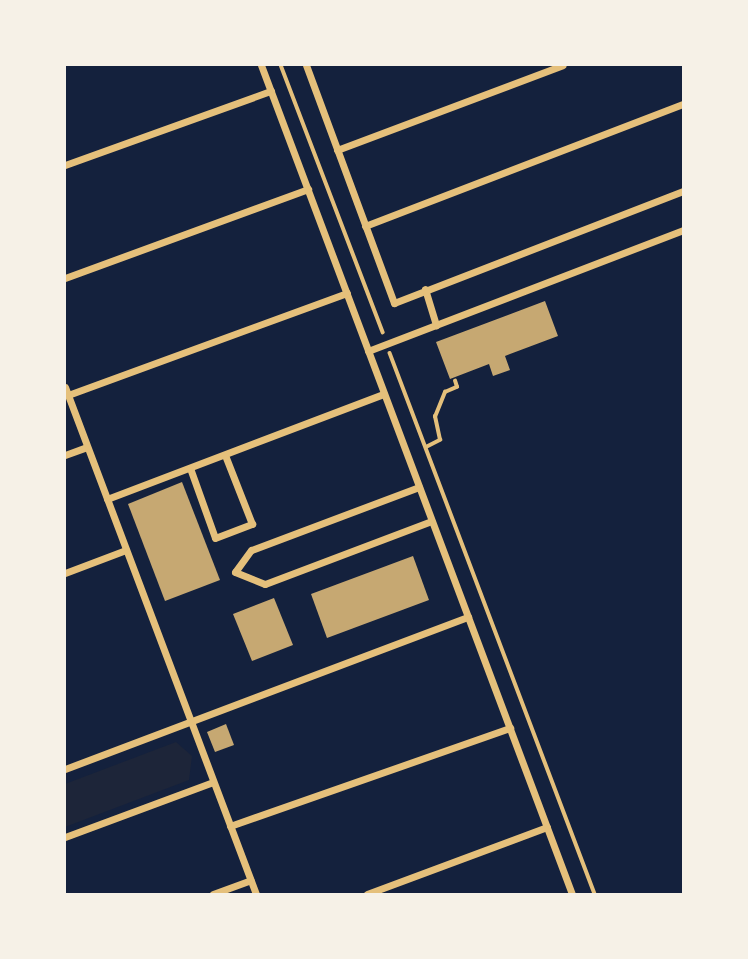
<!DOCTYPE html>
<style>
body{margin:0}
#map{position:relative;width:748px;height:959px;overflow:hidden;background:#14213d;font-family:"Source Sans 3",sans-serif}
div>[style]{position:absolute}
[style*='--x']{left:calc(var(--x)*1px);top:calc(var(--y)*1px);width:calc(var(--w)*1px);rotate:calc(var(--a)*1deg)}
.green>*{inset:0;background:#1d2539}
.building>*{inset:0;background:#c6a872}
.path>*{height:3.5px;margin:-1.75px;padding:0 1.75px;transform-origin:1.75px;border-radius:1.75px;background:#e5c07b}
.minor>*{height:7px;margin:-3.5px;padding:0 3.5px;transform-origin:3.5px;border-radius:3.5px;background:#e5c07b}
span{translate:-50% -50%;white-space:nowrap;text-align:center;line-height:1.15;-webkit-text-stroke:6px #f6f1e7;paint-order:stroke}
.frame{position:absolute;inset:0;border:66px solid #f6f1e7;pointer-events:none}
</style>
<div id="map">
<div class="green">
<div style="clip-path:polygon(176px 742px,192px 756px,189px 780px,65px 827px,65px 784px)"></div>
</div>
<div class="building">
<div style="clip-path:polygon(545px 301px,558px 336px,505px 356px,510px 370px,493px 376px,489px 364px,450px 379px,436px 342px)"></div>
<div style="clip-path:polygon(182px 482px,220px 580px,165px 601px,128px 504px)"></div>
<div style="clip-path:polygon(413px 556px,429px 600px,327px 638px,311px 594px)"></div>
<div style="clip-path:polygon(274px 598px,293px 645px,252px 661px,233px 614px)"></div>
<div style="clip-path:polygon(226px 724px,234px 745px,215px 752px,207px 732px)"></div>
</div>
<div class="path">
<div style="--x:281;--y:65;--w:286;--a:69.1"></div>
<div style="--x:390;--y:353;--w:579;--a:69.25"></div>
<div style="--x:426;--y:447;--w:16;--a:-27"></div>
<div style="--x:440;--y:440;--w:24;--a:-102"></div>
<div style="--x:435;--y:417;--w:27;--a:-68"></div>
<div style="--x:445;--y:392;--w:13;--a:-23"></div>
<div style="--x:457;--y:387;--w:6;--a:-108"></div>
</div>
<div class="minor">
<div style="--x:261;--y:65;--w:885;--a:69.44"></div>
<div style="--x:306;--y:65;--w:254;--a:69.7"></div>
<div style="--x:394;--y:303;--w:310;--a:-21.2"></div>
<div style="--x:337;--y:150;--w:241;--a:-20.6"></div>
<div style="--x:65;--y:165;--w:219;--a:-19.8"></div>
<div style="--x:365;--y:226;--w:341;--a:-21"></div>
<div style="--x:65;--y:278;--w:259;--a:-20.1"></div>
<div style="--x:425;--y:289;--w:38;--a:73"></div>
<div style="--x:368;--y:351;--w:337;--a:-21"></div>
<div style="--x:65;--y:387;--w:542;--a:69.36"></div>
<div style="--x:68;--y:395;--w:297;--a:-20.1"></div>
<div style="--x:65;--y:455;--w:23;--a:-20"></div>
<div style="--x:190;--y:468;--w:74;--a:70.3"></div>
<div style="--x:215;--y:538;--w:40;--a:-21"></div>
<div style="--x:252;--y:524;--w:74;--a:-111.4"></div>
<div style="--x:419;--y:487;--w:179;--a:159.4"></div>
<div style="--x:251;--y:550;--w:27;--a:126"></div>
<div style="--x:235;--y:572;--w:32;--a:22"></div>
<div style="--x:265;--y:584;--w:178;--a:-20.7"></div>
<div style="--x:107;--y:499;--w:296;--a:-20.8"></div>
<div style="--x:65;--y:573;--w:65;--a:-20.7"></div>
<div style="--x:65;--y:769;--w:431;--a:-20.7"></div>
<div style="--x:230;--y:826;--w:297;--a:-19.3"></div>
<div style="--x:65;--y:837;--w:158;--a:-20.4"></div>
<div style="--x:213;--y:894;--w:40;--a:-20.2"></div>
<div style="--x:367;--y:894;--w:192;--a:-20.4"></div>
</div>
<div class="frame"></div>
</div>
